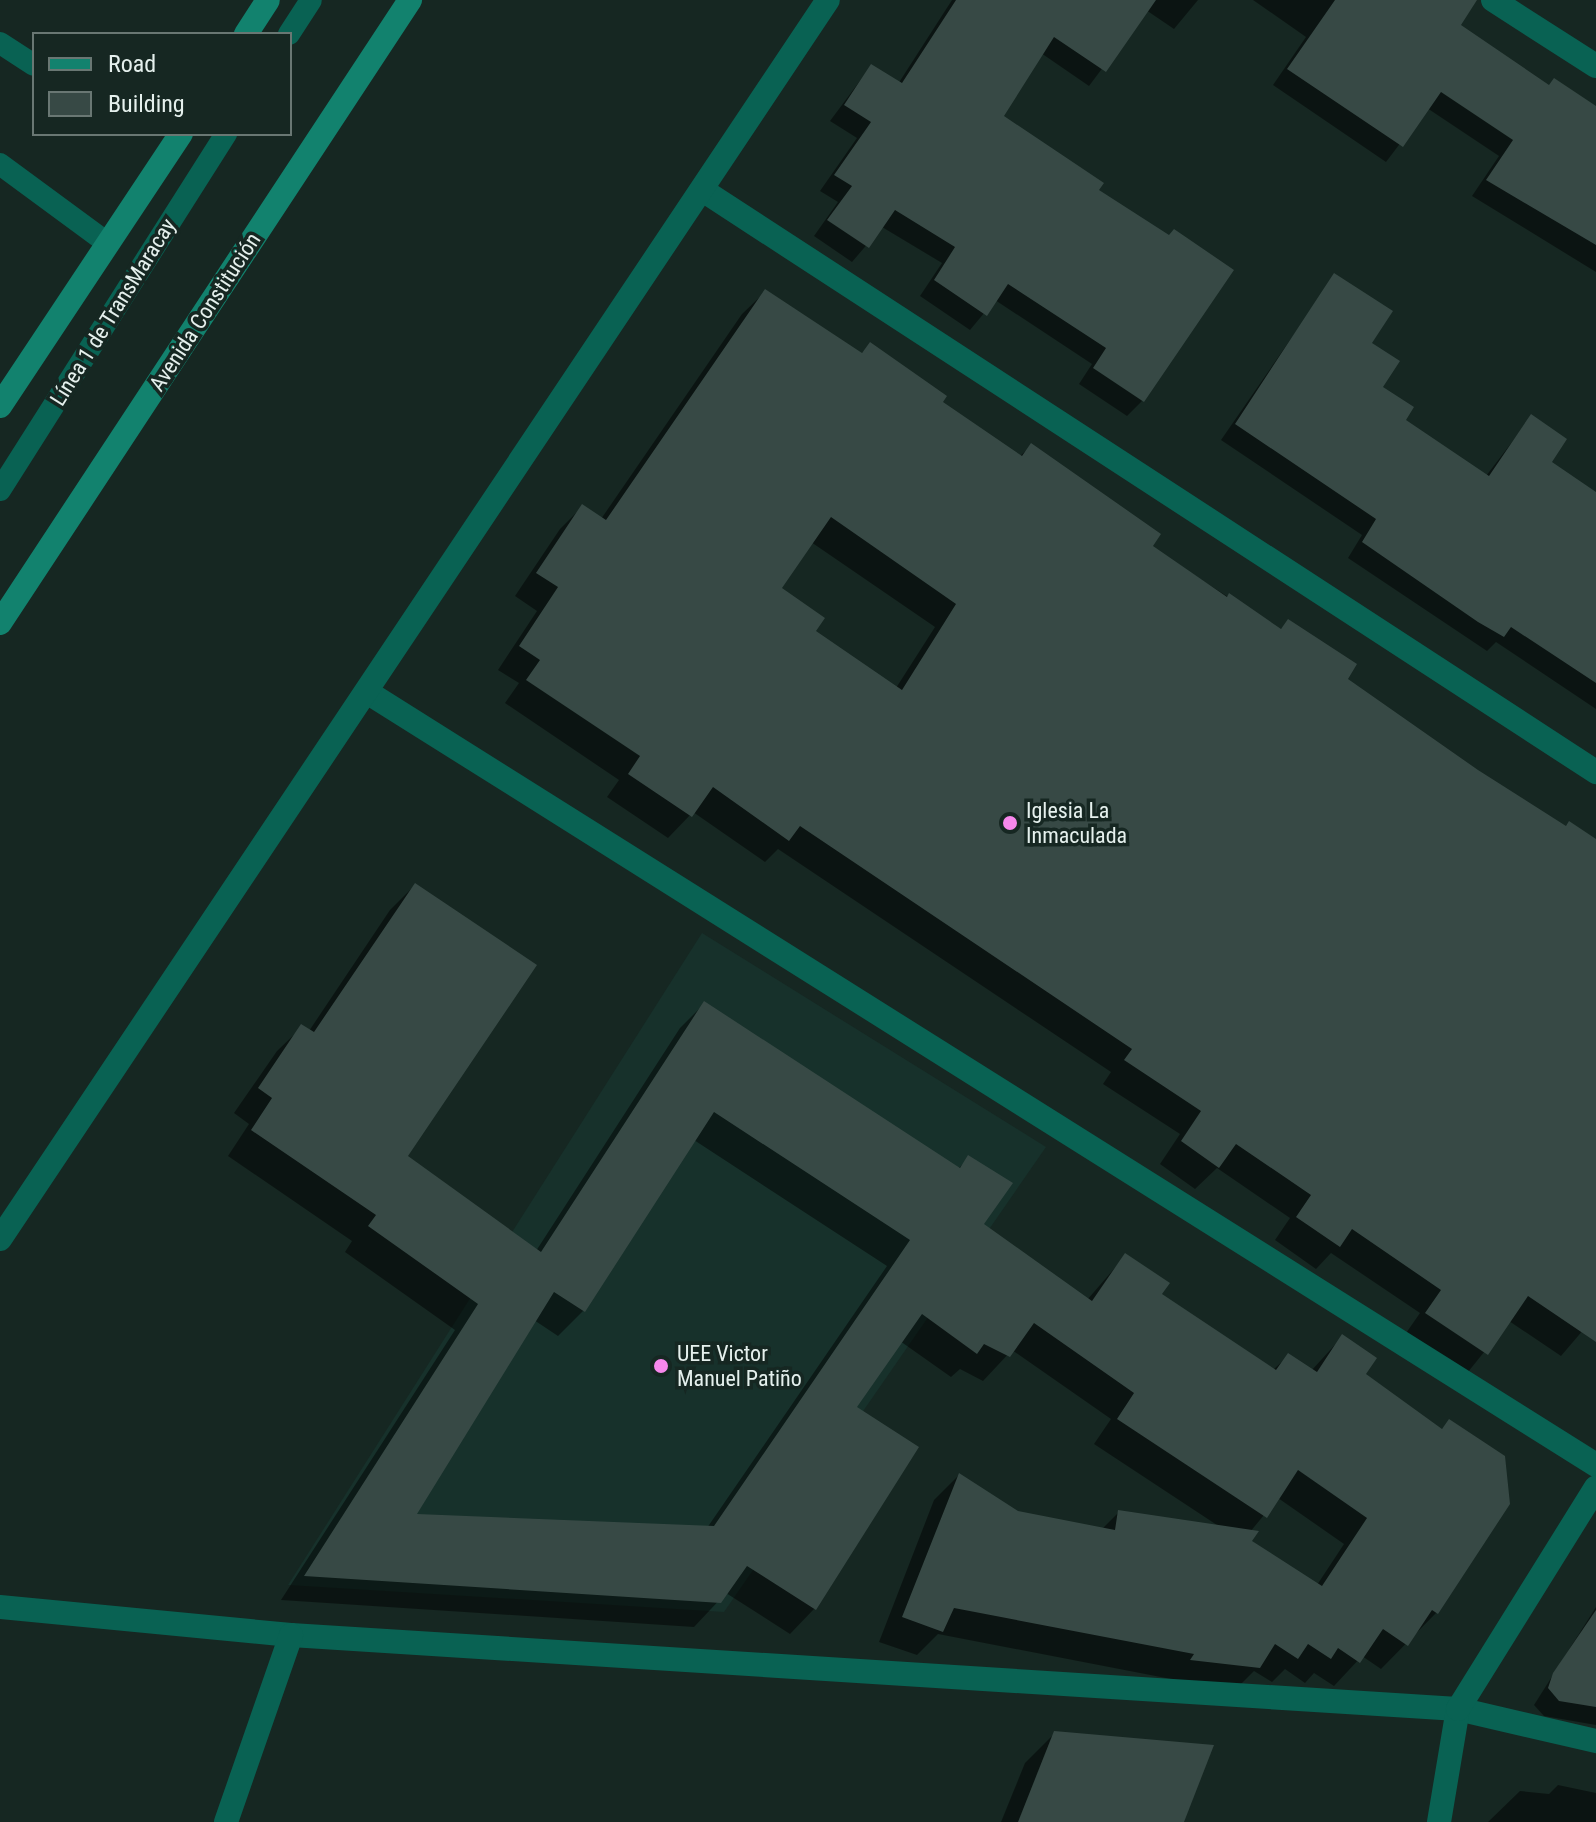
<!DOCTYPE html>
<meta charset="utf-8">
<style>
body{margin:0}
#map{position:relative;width:1596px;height:1822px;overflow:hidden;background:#162722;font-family:"Roboto Condensed",sans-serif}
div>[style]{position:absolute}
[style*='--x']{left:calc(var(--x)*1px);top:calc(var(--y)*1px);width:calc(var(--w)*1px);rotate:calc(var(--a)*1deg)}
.built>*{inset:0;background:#17312b}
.shadow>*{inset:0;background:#0007}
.building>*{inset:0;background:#374945}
.lane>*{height:22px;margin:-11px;padding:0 11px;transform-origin:11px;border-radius:11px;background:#096253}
.street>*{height:24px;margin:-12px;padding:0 12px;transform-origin:12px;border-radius:12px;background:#096253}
.secondary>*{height:24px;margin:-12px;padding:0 12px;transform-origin:12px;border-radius:12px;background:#12826e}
.dots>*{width:22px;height:22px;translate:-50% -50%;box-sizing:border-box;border:4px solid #162722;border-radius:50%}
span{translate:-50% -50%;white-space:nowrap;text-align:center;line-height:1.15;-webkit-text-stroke:7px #162722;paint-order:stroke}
.street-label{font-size:22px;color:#e5f0ed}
.poi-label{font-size:22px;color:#e5f0ed}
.left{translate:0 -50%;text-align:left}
.legend{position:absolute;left:32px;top:32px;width:260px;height:104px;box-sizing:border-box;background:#162722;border:2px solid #697773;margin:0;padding:10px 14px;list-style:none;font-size:24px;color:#e5f0ed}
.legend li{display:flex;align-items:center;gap:16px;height:40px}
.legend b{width:40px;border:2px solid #697773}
</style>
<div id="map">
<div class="built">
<div style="clip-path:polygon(702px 933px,1046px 1147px,724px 1612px,288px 1585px)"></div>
</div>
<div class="shadow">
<div style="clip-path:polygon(952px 0,1198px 0,1174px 29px,1146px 10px,1089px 86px,1041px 53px,1001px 116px,1097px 190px,1142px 401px,1127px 416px,1079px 384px,1092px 364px,995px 300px,970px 330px,920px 296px,942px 263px,882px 227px,852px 262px,814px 236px,838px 202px,820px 191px,857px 138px,830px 121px,871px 66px,898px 84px)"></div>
<div style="clip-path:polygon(1253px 0,1457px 0,1459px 26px,1548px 87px,1596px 107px,1596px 272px,1472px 196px,1499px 156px,1427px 108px,1386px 162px,1273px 85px,1306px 37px)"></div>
<div style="clip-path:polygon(1335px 275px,1369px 343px,1380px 387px,1403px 421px,1486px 476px,1532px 416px,1549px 463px,1596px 494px,1596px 709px,1496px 642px,1487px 651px,1348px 558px,1362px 535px,1221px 440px)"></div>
<div style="clip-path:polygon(evenodd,765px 292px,861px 354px,870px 344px,940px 403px,1019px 457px,1031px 446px,1150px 547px,1280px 630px,1288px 622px,1345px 680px,1477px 772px,1565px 828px,1596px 841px,1596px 1315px,1561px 1356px,1509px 1321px,1464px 1377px,1404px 1336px,1420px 1313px,1331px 1253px,1316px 1269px,1275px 1240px,1290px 1218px,1217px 1168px,1195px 1189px,1160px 1164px,1180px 1134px,1103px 1084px,1111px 1072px,778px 849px,765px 862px,693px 812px,668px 838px,607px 797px,619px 780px,505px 703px,519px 683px,498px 670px,537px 611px,515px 596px,560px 529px,582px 507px,601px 519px,742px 314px,765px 292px,811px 542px,935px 627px,896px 688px,813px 631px,779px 588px,811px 542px)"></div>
<div style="clip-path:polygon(evenodd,415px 885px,405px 1156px,536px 1251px,680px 1028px,704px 1004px,958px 1169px,969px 1158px,981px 1224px,1087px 1300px,1126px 1255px,1160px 1295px,1273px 1370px,1288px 1356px,1311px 1371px,1342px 1337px,1363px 1375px,1441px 1430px,1449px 1422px,1508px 1503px,1436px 1613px,1381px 1669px,1362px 1656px,1334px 1686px,1314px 1673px,1305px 1683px,1285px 1669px,1272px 1682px,1254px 1671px,1233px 1692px,1167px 1685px,1171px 1679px,938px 1634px,917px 1655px,879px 1642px,934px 1500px,959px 1475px,1017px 1513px,1102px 1529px,1119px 1512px,1220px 1527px,1094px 1444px,1111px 1419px,1012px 1350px,983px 1381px,960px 1369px,951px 1377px,900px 1341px,854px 1408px,814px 1609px,790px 1634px,726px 1593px,694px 1627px,281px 1600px,455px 1330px,345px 1252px,352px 1241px,228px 1156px,249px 1124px,234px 1113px,277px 1051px,302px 1027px,309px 1031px,390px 910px,415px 885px,694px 1140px,887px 1266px,707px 1528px,414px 1516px,534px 1320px,558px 1336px,583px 1311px,694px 1140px,415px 885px,1278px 1498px,1344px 1544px,1317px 1585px,1250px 1542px,1250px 1532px,1278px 1498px)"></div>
<div style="clip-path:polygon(1596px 1607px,1596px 1725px,1544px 1716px,1534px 1705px)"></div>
<div style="clip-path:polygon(1055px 1733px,1182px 1822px,1001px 1822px,1025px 1763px)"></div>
<div style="clip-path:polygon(1558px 1785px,1596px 1793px,1596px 1822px,1488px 1822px,1520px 1791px,1549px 1794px)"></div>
</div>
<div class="building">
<div style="clip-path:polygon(956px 0,1156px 0,1106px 72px,1054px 37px,1004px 116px,1104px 183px,1099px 190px,1169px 235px,1174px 229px,1234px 270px,1144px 402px,1093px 368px,1106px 348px,1008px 284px,987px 316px,934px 280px,955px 247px,895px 210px,869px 248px,827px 220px,852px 186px,834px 175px,871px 122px,844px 105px,871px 64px,902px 83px)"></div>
<div style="clip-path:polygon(1335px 0,1477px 0,1461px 25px,1549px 85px,1554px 78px,1596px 106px,1596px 245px,1486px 180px,1513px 140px,1441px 92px,1403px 147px,1287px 69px)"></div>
<div style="clip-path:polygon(1334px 273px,1393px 311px,1372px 343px,1400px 361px,1383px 387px,1414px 407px,1406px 420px,1489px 476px,1531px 414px,1567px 439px,1552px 462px,1596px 492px,1596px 683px,1511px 627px,1504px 637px,1478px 622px,1362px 542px,1376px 519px,1235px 424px)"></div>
<div style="clip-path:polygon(evenodd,765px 289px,862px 353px,870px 342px,947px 396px,943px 402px,1022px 456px,1031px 443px,1161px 534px,1153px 546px,1227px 597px,1229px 593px,1281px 629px,1288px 619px,1357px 664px,1348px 679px,1478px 770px,1566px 826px,1569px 821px,1596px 839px,1596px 1342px,1528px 1296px,1488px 1355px,1425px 1313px,1441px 1290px,1352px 1229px,1340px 1247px,1296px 1217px,1311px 1195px,1236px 1144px,1219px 1168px,1181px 1141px,1201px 1111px,1124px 1060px,1132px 1049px,800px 826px,789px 841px,713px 787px,692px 817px,628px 774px,640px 756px,526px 680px,540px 660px,519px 646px,558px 587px,536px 573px,582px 504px,606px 520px,765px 289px,831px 517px,956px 604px,902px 690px,816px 631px,825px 618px,782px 588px,831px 517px)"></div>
<div style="clip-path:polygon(evenodd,415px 883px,537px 965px,408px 1156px,541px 1252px,704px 1001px,960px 1168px,968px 1155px,1013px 1183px,984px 1224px,1092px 1301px,1125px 1253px,1170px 1283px,1162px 1294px,1276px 1370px,1288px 1353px,1317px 1372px,1342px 1334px,1377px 1358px,1366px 1374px,1442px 1429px,1449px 1419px,1505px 1456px,1510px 1504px,1438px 1614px,1432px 1610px,1408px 1646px,1383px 1629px,1360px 1663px,1338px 1648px,1331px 1659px,1308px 1644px,1298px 1659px,1275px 1644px,1260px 1668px,1190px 1660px,1194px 1654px,954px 1608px,943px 1632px,902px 1617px,959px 1473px,1018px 1511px,1115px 1530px,1118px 1510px,1259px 1531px,1252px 1541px,1322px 1586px,1367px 1518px,1298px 1470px,1267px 1518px,1117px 1419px,1134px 1393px,1034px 1323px,1010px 1357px,984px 1344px,977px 1354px,922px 1314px,857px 1407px,919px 1447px,816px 1610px,747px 1566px,721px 1603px,304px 1576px,478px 1304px,368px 1226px,376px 1215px,251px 1130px,272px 1098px,258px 1088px,301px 1024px,314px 1032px,415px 883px,714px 1112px,910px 1240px,714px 1526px,417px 1514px,554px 1292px,585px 1312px,714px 1112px)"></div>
<div style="clip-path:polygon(1596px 1610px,1596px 1707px,1559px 1701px,1548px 1688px,1553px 1673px)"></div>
<div style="clip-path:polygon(1054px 1731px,1214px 1745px,1184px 1822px,1018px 1822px)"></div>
</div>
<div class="lane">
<div style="--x:289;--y:34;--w:40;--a:-57.1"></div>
<div style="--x:0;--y:43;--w:40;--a:32.9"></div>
<div style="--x:0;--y:164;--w:133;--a:36.4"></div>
<div style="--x:0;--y:490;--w:422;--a:-57.6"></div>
</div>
<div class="street">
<div style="--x:1493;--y:0;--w:122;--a:32.7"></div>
<div style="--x:704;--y:191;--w:1065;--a:33.08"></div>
<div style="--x:367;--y:692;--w:1452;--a:32.17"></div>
<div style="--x:0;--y:1239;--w:1490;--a:-56.25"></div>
<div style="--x:0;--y:1607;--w:292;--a:5.5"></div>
<div style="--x:291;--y:1635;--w:1169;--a:3.63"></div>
<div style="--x:1458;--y:1709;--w:142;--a:13.1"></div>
<div style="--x:226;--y:1822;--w:198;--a:-70.8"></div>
<div style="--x:1439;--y:1822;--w:115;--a:-80.5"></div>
<div style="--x:1458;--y:1709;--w:261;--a:-58.1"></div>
</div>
<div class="secondary">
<div style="--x:246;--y:34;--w:40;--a:-57.1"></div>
<div style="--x:0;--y:406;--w:327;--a:-56.4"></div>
<div style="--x:0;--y:623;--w:746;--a:-56.65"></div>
</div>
<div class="dots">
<div style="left:1010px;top:823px;background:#f788ec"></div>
<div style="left:661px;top:1366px;background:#f788ec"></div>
</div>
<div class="street-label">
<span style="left:113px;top:312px;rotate:-58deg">Línea 1 de TransMaracay</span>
<span style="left:205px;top:312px;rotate:-57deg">Avenida Constitución</span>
</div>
<div class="poi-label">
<span class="left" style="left:1026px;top:823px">Iglesia La<br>Inmaculada</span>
<span class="left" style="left:677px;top:1366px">UEE Victor<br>Manuel Patiño</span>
</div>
<ul class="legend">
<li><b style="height:10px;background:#12826e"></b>Road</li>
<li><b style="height:22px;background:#374945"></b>Building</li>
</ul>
</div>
